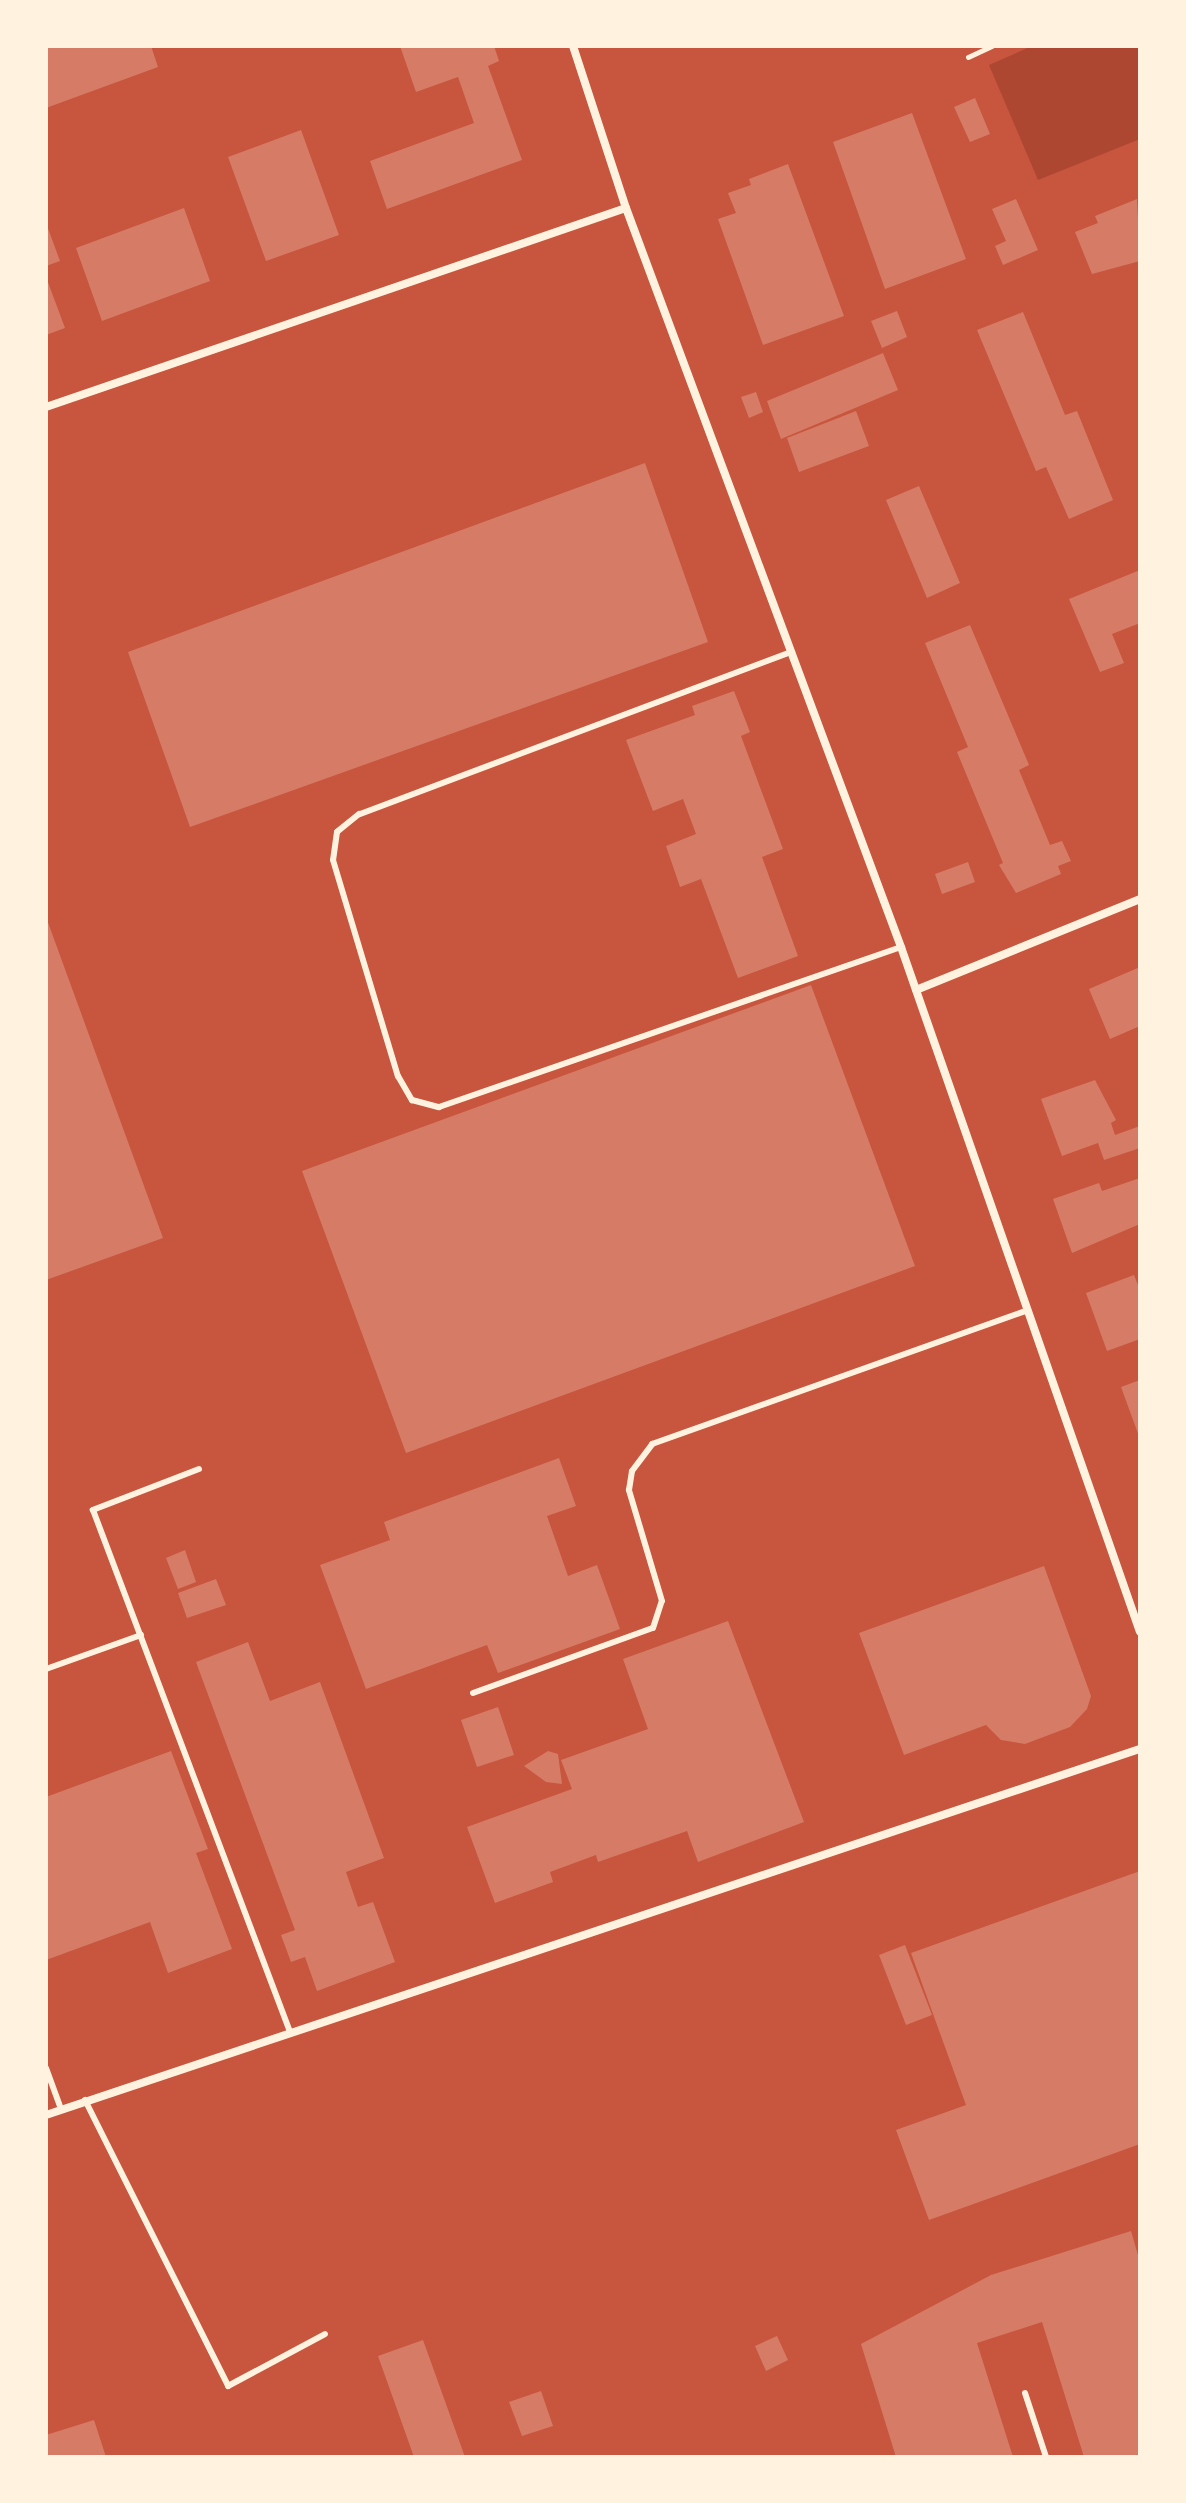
<!DOCTYPE html>
<style>
body{margin:0}
#map{position:relative;width:1186px;height:2503px;overflow:hidden;background:#c8553d;font-family:Commissioner,sans-serif}
div>[style]{position:absolute}
[style*='--x']{left:calc(var(--x)*1px);top:calc(var(--y)*1px);width:calc(var(--w)*1px);rotate:calc(var(--a)*1deg)}
.green>*{inset:0;background:#ae4732}
.building>*{inset:0;background:#d67c66}
.path>*{height:5px;margin:-2.5px;padding:0 2.5px;transform-origin:2.5px;border-radius:2.5px;background:#fff3e0}
.service>*{height:6px;margin:-3px;padding:0 3px;transform-origin:3px;border-radius:3px;background:#fff3e0}
.minor>*{height:8px;margin:-4px;padding:0 4px;transform-origin:4px;border-radius:4px;background:#fff3e0}
span{translate:-50% -50%;white-space:nowrap;text-align:center;line-height:1.15;-webkit-text-stroke:6px #fff3e0;paint-order:stroke}
.frame{position:absolute;inset:0;border:48px solid #fff3e0;pointer-events:none}
</style>
<div id="map">
<div class="green">
<div style="clip-path:polygon(1032px 46px,1140px 46px,1140px 139px,1038px 180px,989px 65px)"></div>
</div>
<div class="building">
<div style="clip-path:polygon(46px 46px,151px 46px,158px 67px,46px 108px)"></div>
<div style="clip-path:polygon(400px 46px,494px 46px,499px 61px,488px 66px,522px 160px,387px 209px,370px 161px,474px 123px,458px 77px,416px 92px)"></div>
<div style="clip-path:polygon(975px 98px,990px 134px,970px 142px,954px 107px)"></div>
<div style="clip-path:polygon(912px 113px,966px 259px,885px 289px,833px 142px)"></div>
<div style="clip-path:polygon(301px 130px,339px 235px,266px 261px,228px 157px)"></div>
<div style="clip-path:polygon(788px 164px,844px 316px,763px 345px,718px 219px,736px 213px,728px 193px,751px 185px,749px 179px)"></div>
<div style="clip-path:polygon(1016px 199px,1038px 250px,1003px 265px,995px 246px,1006px 241px,992px 209px)"></div>
<div style="clip-path:polygon(1137px 199px,1140px 261px,1092px 274px,1075px 232px,1098px 223px,1095px 216px)"></div>
<div style="clip-path:polygon(184px 208px,210px 281px,102px 321px,76px 248px)"></div>
<div style="clip-path:polygon(46px 223px,60px 261px,46px 266px)"></div>
<div style="clip-path:polygon(46px 277px,65px 328px,46px 335px)"></div>
<div style="clip-path:polygon(897px 311px,907px 337px,882px 348px,871px 321px)"></div>
<div style="clip-path:polygon(1023px 312px,1065px 415px,1077px 411px,1113px 500px,1069px 519px,1046px 467px,1036px 471px,977px 330px)"></div>
<div style="clip-path:polygon(883px 353px,898px 390px,781px 439px,767px 401px)"></div>
<div style="clip-path:polygon(756px 392px,763px 412px,749px 418px,741px 397px)"></div>
<div style="clip-path:polygon(856px 411px,869px 446px,799px 472px,787px 438px)"></div>
<div style="clip-path:polygon(645px 463px,708px 642px,190px 827px,128px 652px)"></div>
<div style="clip-path:polygon(919px 486px,960px 583px,927px 598px,886px 500px)"></div>
<div style="clip-path:polygon(1140px 570px,1140px 623px,1112px 634px,1124px 663px,1100px 672px,1069px 599px)"></div>
<div style="clip-path:polygon(970px 625px,1029px 765px,1019px 770px,1050px 845px,1062px 841px,1071px 861px,1058px 866px,1061px 874px,1016px 893px,999px 865px,1003px 863px,957px 752px,968px 747px,925px 643px)"></div>
<div style="clip-path:polygon(734px 691px,750px 732px,741px 736px,783px 849px,762px 857px,798px 956px,738px 978px,701px 879px,680px 887px,666px 846px,696px 834px,683px 799px,653px 811px,626px 740px,695px 715px,692px 706px)"></div>
<div style="clip-path:polygon(968px 862px,975px 882px,942px 894px,935px 874px)"></div>
<div style="clip-path:polygon(46px 917px,163px 1238px,46px 1280px)"></div>
<div style="clip-path:polygon(1140px 967px,1140px 1026px,1110px 1039px,1089px 989px)"></div>
<div style="clip-path:polygon(811px 985px,915px 1266px,406px 1453px,302px 1171px)"></div>
<div style="clip-path:polygon(1095px 1080px,1116px 1120px,1111px 1123px,1115px 1135px,1140px 1126px,1140px 1148px,1104px 1160px,1098px 1143px,1062px 1156px,1041px 1099px)"></div>
<div style="clip-path:polygon(1140px 1178px,1140px 1224px,1072px 1253px,1053px 1199px,1099px 1183px,1102px 1191px)"></div>
<div style="clip-path:polygon(1134px 1275px,1140px 1290px,1140px 1339px,1107px 1351px,1086px 1293px)"></div>
<div style="clip-path:polygon(1140px 1380px,1140px 1439px,1121px 1387px)"></div>
<div style="clip-path:polygon(559px 1458px,576px 1506px,547px 1516px,568px 1576px,597px 1565px,620px 1629px,498px 1673px,487px 1645px,366px 1689px,320px 1565px,390px 1540px,384px 1522px)"></div>
<div style="clip-path:polygon(185px 1550px,196px 1582px,178px 1589px,166px 1558px)"></div>
<div style="clip-path:polygon(1044px 1566px,1091px 1696px,1087px 1709px,1070px 1727px,1025px 1744px,1001px 1740px,986px 1725px,904px 1755px,859px 1633px)"></div>
<div style="clip-path:polygon(216px 1579px,226px 1605px,187px 1618px,178px 1593px)"></div>
<div style="clip-path:polygon(728px 1621px,804px 1822px,698px 1862px,687px 1831px,598px 1862px,596px 1855px,550px 1872px,553px 1882px,495px 1903px,467px 1827px,572px 1789px,561px 1760px,648px 1729px,623px 1659px)"></div>
<div style="clip-path:polygon(248px 1642px,270px 1701px,320px 1682px,384px 1858px,346px 1872px,358px 1907px,373px 1902px,395px 1962px,317px 1991px,305px 1957px,291px 1962px,281px 1935px,295px 1930px,196px 1662px)"></div>
<div style="clip-path:polygon(498px 1707px,514px 1755px,477px 1767px,461px 1720px)"></div>
<div style="clip-path:polygon(171px 1751px,208px 1849px,196px 1853px,232px 1949px,168px 1973px,150px 1922px,46px 1960px,46px 1797px)"></div>
<div style="clip-path:polygon(548px 1751px,558px 1754px,562px 1784px,546px 1782px,524px 1766px)"></div>
<div style="clip-path:polygon(1140px 1871px,1140px 2144px,929px 2220px,896px 2130px,966px 2105px,911px 1953px)"></div>
<div style="clip-path:polygon(905px 1945px,932px 2015px,906px 2025px,879px 1955px)"></div>
<div style="clip-path:polygon(1131px 2231px,1140px 2262px,1140px 2457px,1084px 2457px,1042px 2322px,977px 2343px,1013px 2457px,896px 2457px,861px 2344px,991px 2275px)"></div>
<div style="clip-path:polygon(777px 2336px,788px 2360px,766px 2371px,755px 2346px)"></div>
<div style="clip-path:polygon(423px 2340px,465px 2457px,414px 2457px,378px 2356px)"></div>
<div style="clip-path:polygon(541px 2391px,553px 2426px,522px 2436px,509px 2402px)"></div>
<div style="clip-path:polygon(94px 2420px,106px 2457px,46px 2457px,46px 2435px)"></div>
</div>
<div class="path">
<div style="--x:968;--y:57;--w:26;--a:-25"></div>
</div>
<div class="service">
<div style="--x:791;--y:652;--w:461;--a:159.4"></div>
<div style="--x:359;--y:814;--w:28;--a:141"></div>
<div style="--x:337;--y:832;--w:28;--a:98"></div>
<div style="--x:333;--y:860;--w:226;--a:73.3"></div>
<div style="--x:398;--y:1076;--w:28;--a:60"></div>
<div style="--x:412;--y:1100;--w:28;--a:15"></div>
<div style="--x:439;--y:1107;--w:489;--a:-19.1"></div>
<div style="--x:199;--y:1469;--w:114;--a:158.9"></div>
<div style="--x:93;--y:1510;--w:558;--a:69.32"></div>
<div style="--x:46;--y:1669;--w:101;--a:-19.7"></div>
<div style="--x:473;--y:1693;--w:191;--a:-19.9"></div>
<div style="--x:653;--y:1628;--w:28;--a:-72"></div>
<div style="--x:662;--y:1601;--w:116;--a:-106.6"></div>
<div style="--x:629;--y:1490;--w:19;--a:-81"></div>
<div style="--x:632;--y:1471;--w:34;--a:-53"></div>
<div style="--x:652;--y:1444;--w:396;--a:-19.6"></div>
<div style="--x:46;--y:2068;--w:44;--a:69.9"></div>
<div style="--x:85;--y:2100;--w:320;--a:63.4"></div>
<div style="--x:228;--y:2386;--w:110;--a:-28.2"></div>
<div style="--x:1025;--y:2393;--w:67;--a:71.8"></div>
</div>
<div class="minor">
<div style="--x:573;--y:46;--w:170;--a:71.9"></div>
<div style="--x:626;--y:208;--w:789;--a:69.59"></div>
<div style="--x:901;--y:947;--w:725;--a:70.77"></div>
<div style="--x:46;--y:407;--w:613;--a:-18.94"></div>
<div style="--x:916;--y:990;--w:242;--a:-22.1"></div>
<div style="--x:46;--y:2115;--w:1154;--a:-18.5"></div>
</div>
<div class="frame"></div>
</div>
